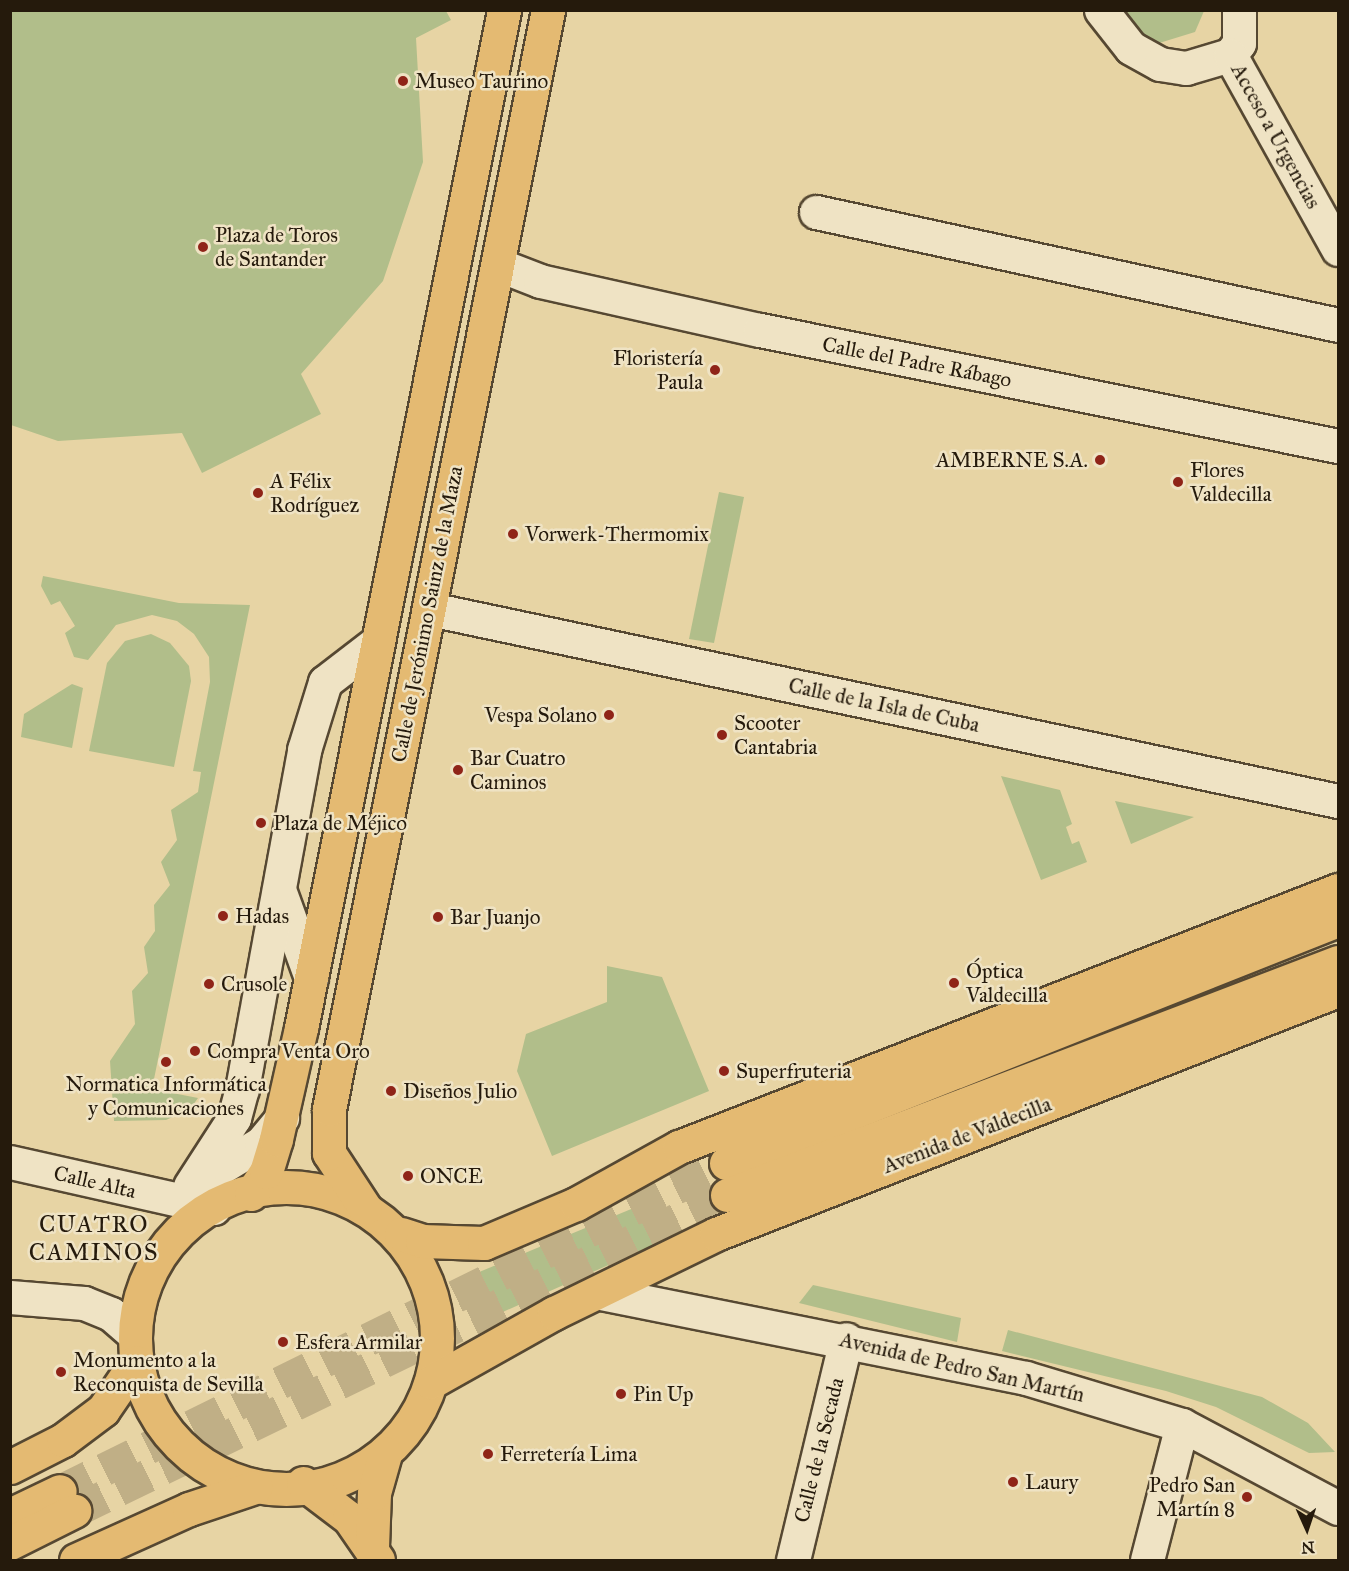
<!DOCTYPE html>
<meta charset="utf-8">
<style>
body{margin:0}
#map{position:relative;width:1349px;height:1571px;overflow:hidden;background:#e7d4a4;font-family:"IM FELL Great Primer",serif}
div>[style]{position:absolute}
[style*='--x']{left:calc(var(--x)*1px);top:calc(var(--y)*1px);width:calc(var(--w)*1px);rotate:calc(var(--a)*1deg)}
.green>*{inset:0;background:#b1be8a}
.major-tunnel>*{height:33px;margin-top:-16.5px;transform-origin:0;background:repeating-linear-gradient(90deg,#c0af86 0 33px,transparent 0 49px)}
.roads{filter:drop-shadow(2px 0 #564832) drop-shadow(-2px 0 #564832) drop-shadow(0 2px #564832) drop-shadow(0 -2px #564832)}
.minor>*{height:33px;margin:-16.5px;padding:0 16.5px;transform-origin:16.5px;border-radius:16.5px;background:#efe3c4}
.major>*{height:33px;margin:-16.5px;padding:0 16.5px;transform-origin:16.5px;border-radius:16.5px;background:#e4ba72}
.major>.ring{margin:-16.5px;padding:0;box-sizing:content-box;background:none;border:33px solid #e4ba72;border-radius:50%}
.dots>*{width:16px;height:16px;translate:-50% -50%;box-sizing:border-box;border:3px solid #efe3c4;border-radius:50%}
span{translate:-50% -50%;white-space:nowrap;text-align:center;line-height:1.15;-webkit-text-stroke:5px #efe3c4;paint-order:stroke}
.poi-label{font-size:21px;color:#251a0c}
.left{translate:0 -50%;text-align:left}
.right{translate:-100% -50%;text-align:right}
.street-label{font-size:21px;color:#251a0c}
.quarter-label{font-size:24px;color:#251a0c;letter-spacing:1.5px}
.frame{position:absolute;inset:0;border:12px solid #251a0c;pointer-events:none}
.north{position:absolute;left:1277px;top:1499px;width:60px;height:60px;-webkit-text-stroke:4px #efe3c4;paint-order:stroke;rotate:177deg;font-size:16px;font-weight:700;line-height:24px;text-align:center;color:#251a0c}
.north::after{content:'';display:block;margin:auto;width:21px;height:27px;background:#251a0c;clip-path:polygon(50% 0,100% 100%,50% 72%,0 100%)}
</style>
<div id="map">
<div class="green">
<div style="clip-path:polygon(10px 11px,446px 11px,451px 20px,416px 38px,423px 162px,383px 281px,301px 374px,321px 414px,202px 473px,182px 433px,58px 441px,11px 425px)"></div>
<div style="clip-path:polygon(1121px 11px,1204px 11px,1195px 32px,1156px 44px,1136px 34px)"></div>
<div style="clip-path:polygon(719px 492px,744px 497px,714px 643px,689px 639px)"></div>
<div style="clip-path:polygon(43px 576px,179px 603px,250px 605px,152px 1089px,198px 1098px,190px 1109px,166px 1120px,114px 1121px,110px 1061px,135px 1024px,132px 991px,148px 973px,144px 947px,155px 931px,154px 905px,170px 885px,161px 862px,177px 840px,171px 810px,198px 792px,201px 772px,193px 771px,210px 682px,209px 657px,194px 634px,177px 621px,152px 615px,116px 625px,88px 660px,74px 657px,65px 633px,75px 626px,60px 601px,51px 605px,41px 586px)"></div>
<div style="clip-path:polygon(151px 634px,170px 643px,189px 666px,191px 681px,174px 767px,89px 751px,107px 663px,125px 641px)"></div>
<div style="clip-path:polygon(72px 684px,83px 688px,72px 748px,21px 737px,24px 714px)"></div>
<div style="clip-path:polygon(1001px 776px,1060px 790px,1072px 824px,1066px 827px,1072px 844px,1079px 841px,1087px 862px,1041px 880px)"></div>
<div style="clip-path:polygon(1115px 801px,1194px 817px,1131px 844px)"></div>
<div style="clip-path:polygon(607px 966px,662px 977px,709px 1091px,552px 1156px,517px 1071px,526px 1034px,607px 1002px)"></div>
<div style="clip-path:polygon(653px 1200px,667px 1239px,487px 1319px,472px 1275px)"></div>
<div style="clip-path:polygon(813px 1285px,961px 1318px,957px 1342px,799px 1303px)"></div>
<div style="clip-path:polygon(1008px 1330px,1262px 1397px,1308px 1423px,1335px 1452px,1309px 1453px,1216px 1407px,1166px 1391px,1002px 1351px)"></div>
</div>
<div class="major-tunnel">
<div style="--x:60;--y:1491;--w:742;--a:-26.22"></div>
<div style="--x:74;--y:1511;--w:725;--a:-25.82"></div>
</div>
<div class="roads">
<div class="minor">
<div style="--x:1101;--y:10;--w:48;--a:51.7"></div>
<div style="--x:1131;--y:48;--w:33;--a:29"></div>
<div style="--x:1160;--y:64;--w:26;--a:9"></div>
<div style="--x:1186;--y:68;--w:46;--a:-16.5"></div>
<div style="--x:1230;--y:55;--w:15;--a:-53"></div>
<div style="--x:1239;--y:43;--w:33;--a:-90"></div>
<div style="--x:1230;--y:55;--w:222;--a:60.9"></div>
<div style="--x:816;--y:212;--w:534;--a:12.21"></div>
<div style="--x:499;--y:265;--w:44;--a:21.3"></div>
<div style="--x:540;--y:281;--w:225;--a:12.6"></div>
<div style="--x:760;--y:330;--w:590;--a:11.35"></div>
<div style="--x:430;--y:609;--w:928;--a:11.94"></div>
<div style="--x:281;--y:895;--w:88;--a:70.1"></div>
<div style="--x:10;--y:1162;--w:209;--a:12.7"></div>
<div style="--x:194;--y:1184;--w:79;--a:-31.5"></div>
<div style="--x:261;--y:1143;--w:33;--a:-50"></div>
<div style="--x:190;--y:1186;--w:81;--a:-57.1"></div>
<div style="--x:234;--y:1118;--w:30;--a:-75"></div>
<div style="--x:242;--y:1089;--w:345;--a:-79.6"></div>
<div style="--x:304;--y:750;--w:71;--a:-72.8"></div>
<div style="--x:325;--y:682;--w:66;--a:-37.6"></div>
<div style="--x:601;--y:1293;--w:433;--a:11.3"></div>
<div style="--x:1026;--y:1378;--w:163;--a:16.8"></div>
<div style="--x:1182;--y:1425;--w:177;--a:28"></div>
<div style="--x:10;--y:1297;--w:74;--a:4.6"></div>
<div style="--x:84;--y:1303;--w:29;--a:22"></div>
<div style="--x:111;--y:1314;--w:29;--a:41"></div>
<div style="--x:793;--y:1560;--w:227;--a:-76.5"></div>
<div style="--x:1147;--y:1560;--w:139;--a:-75.5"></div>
</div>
<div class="major">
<div style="--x:726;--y:1163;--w:658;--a:-21.66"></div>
<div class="ring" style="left:135px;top:1187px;width:269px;height:269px"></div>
<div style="--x:251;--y:1194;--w:27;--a:-56"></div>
<div style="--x:266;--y:1172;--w:34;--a:-73"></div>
<div style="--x:276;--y:1139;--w:114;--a:-77.3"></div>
<div style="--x:301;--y:1028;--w:1038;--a:-78.72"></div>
<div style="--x:727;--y:1195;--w:654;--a:-20.87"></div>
<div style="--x:365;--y:1208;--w:66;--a:-123.2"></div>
<div style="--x:329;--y:1153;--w:44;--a:-90"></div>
<div style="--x:329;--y:1109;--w:1121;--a:-78.73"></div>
<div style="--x:401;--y:1234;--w:22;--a:18"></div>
<div style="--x:422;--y:1241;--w:62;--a:1.8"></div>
<div style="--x:484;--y:1243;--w:100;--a:-23"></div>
<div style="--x:576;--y:1204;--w:118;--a:-29"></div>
<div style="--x:679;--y:1147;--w:707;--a:-21.31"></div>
<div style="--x:431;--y:1382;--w:141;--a:-29.3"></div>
<div style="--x:554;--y:1313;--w:180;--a:-26"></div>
<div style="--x:716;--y:1234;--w:668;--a:-21.42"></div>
<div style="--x:10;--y:1467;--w:59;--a:-27"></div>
<div style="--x:63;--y:1440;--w:50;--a:-36.9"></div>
<div style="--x:103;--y:1410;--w:58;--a:-55.5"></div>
<div style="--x:303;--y:1483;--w:58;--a:37.3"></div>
<div style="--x:349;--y:1518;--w:51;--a:55.4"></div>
<div style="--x:10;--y:1515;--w:55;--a:-25.6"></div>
<div style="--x:10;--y:1543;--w:72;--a:-26.6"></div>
<div style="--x:372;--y:1547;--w:54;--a:-87.9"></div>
<div style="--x:374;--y:1493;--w:41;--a:-74.2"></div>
<div style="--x:76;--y:1560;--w:124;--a:-24.3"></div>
<div style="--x:189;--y:1509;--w:70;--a:-18.4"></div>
</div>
</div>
<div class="dots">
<div style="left:403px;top:81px;background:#8f2418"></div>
<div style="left:203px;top:247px;background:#8f2418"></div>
<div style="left:715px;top:370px;background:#8f2418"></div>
<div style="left:1100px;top:460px;background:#8f2418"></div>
<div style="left:1178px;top:482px;background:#8f2418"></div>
<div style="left:258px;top:493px;background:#8f2418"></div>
<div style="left:513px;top:534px;background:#8f2418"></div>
<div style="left:609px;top:715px;background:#8f2418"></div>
<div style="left:722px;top:735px;background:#8f2418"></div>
<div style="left:458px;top:770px;background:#8f2418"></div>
<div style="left:261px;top:823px;background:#8f2418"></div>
<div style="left:223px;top:916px;background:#8f2418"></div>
<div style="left:438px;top:917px;background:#8f2418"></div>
<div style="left:954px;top:983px;background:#8f2418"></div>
<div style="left:209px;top:984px;background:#8f2418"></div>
<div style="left:195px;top:1051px;background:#8f2418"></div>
<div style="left:166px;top:1062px;background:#8f2418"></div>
<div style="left:724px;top:1071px;background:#8f2418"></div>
<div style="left:391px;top:1091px;background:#8f2418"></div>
<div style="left:408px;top:1176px;background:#8f2418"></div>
<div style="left:283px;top:1342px;background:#8f2418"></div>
<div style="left:61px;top:1372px;background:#8f2418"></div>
<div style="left:621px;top:1394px;background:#8f2418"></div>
<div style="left:488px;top:1454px;background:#8f2418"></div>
<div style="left:1013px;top:1482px;background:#8f2418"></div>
<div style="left:1247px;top:1497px;background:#8f2418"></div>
</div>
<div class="poi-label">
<span class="left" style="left:415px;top:81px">Museo Taurino</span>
<span class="left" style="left:215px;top:247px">Plaza de Toros<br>de Santander</span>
<span class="right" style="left:703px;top:370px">Floristería<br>Paula</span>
<span class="right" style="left:1088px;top:460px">AMBERNE S.A.</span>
<span class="left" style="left:1190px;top:482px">Flores<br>Valdecilla</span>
<span class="left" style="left:270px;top:493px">A Félix<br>Rodríguez</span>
<span class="left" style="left:525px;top:534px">Vorwerk-Thermomix</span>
<span class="right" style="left:597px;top:715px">Vespa Solano</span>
<span class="left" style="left:734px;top:735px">Scooter<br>Cantabria</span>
<span class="left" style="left:470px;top:770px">Bar Cuatro<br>Caminos</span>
<span class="left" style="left:273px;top:823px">Plaza de Méjico</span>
<span class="left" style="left:235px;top:916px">Hadas</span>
<span class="left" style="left:450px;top:917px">Bar Juanjo</span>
<span class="left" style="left:966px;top:983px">Óptica<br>Valdecilla</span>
<span class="left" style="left:221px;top:984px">Crusole</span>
<span class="left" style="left:207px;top:1051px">Compra Venta Oro</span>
<span class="left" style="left:736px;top:1071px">Superfruteria</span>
<span style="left:166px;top:1096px">Normatica Informática<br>y Comunicaciones</span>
<span class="left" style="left:403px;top:1091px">Diseños Julio</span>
<span class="left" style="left:420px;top:1176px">ONCE</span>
<span class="left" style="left:295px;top:1342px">Esfera Armilar</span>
<span class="left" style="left:73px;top:1372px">Monumento a la<br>Reconquista de Sevilla</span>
<span class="left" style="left:633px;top:1394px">Pin Up</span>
<span class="left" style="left:500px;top:1454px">Ferretería Lima</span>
<span class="left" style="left:1025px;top:1482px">Laury</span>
<span class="right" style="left:1235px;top:1497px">Pedro San<br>Martín 8</span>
</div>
<div class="street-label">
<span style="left:1276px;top:136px;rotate:61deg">Acceso a Urgencias</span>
<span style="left:917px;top:362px;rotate:11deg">Calle del Padre Rábago</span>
<span style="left:427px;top:614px;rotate:-79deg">Calle de Jerónimo Sainz de la Maza</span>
<span style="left:884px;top:705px;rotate:12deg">Calle de la Isla de Cuba</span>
<span style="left:967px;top:1135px;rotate:-21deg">Avenida de Valdecilla</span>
<span style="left:95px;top:1182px;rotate:13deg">Calle Alta</span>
<span style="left:962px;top:1367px;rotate:13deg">Avenida de Pedro San Martín</span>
<span style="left:819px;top:1450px;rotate:-76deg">Calle de la Secada</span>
</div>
<div class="quarter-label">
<span style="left:94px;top:1239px">CUATRO<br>CAMINOS</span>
</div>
<div class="frame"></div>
<div class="north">N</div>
</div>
